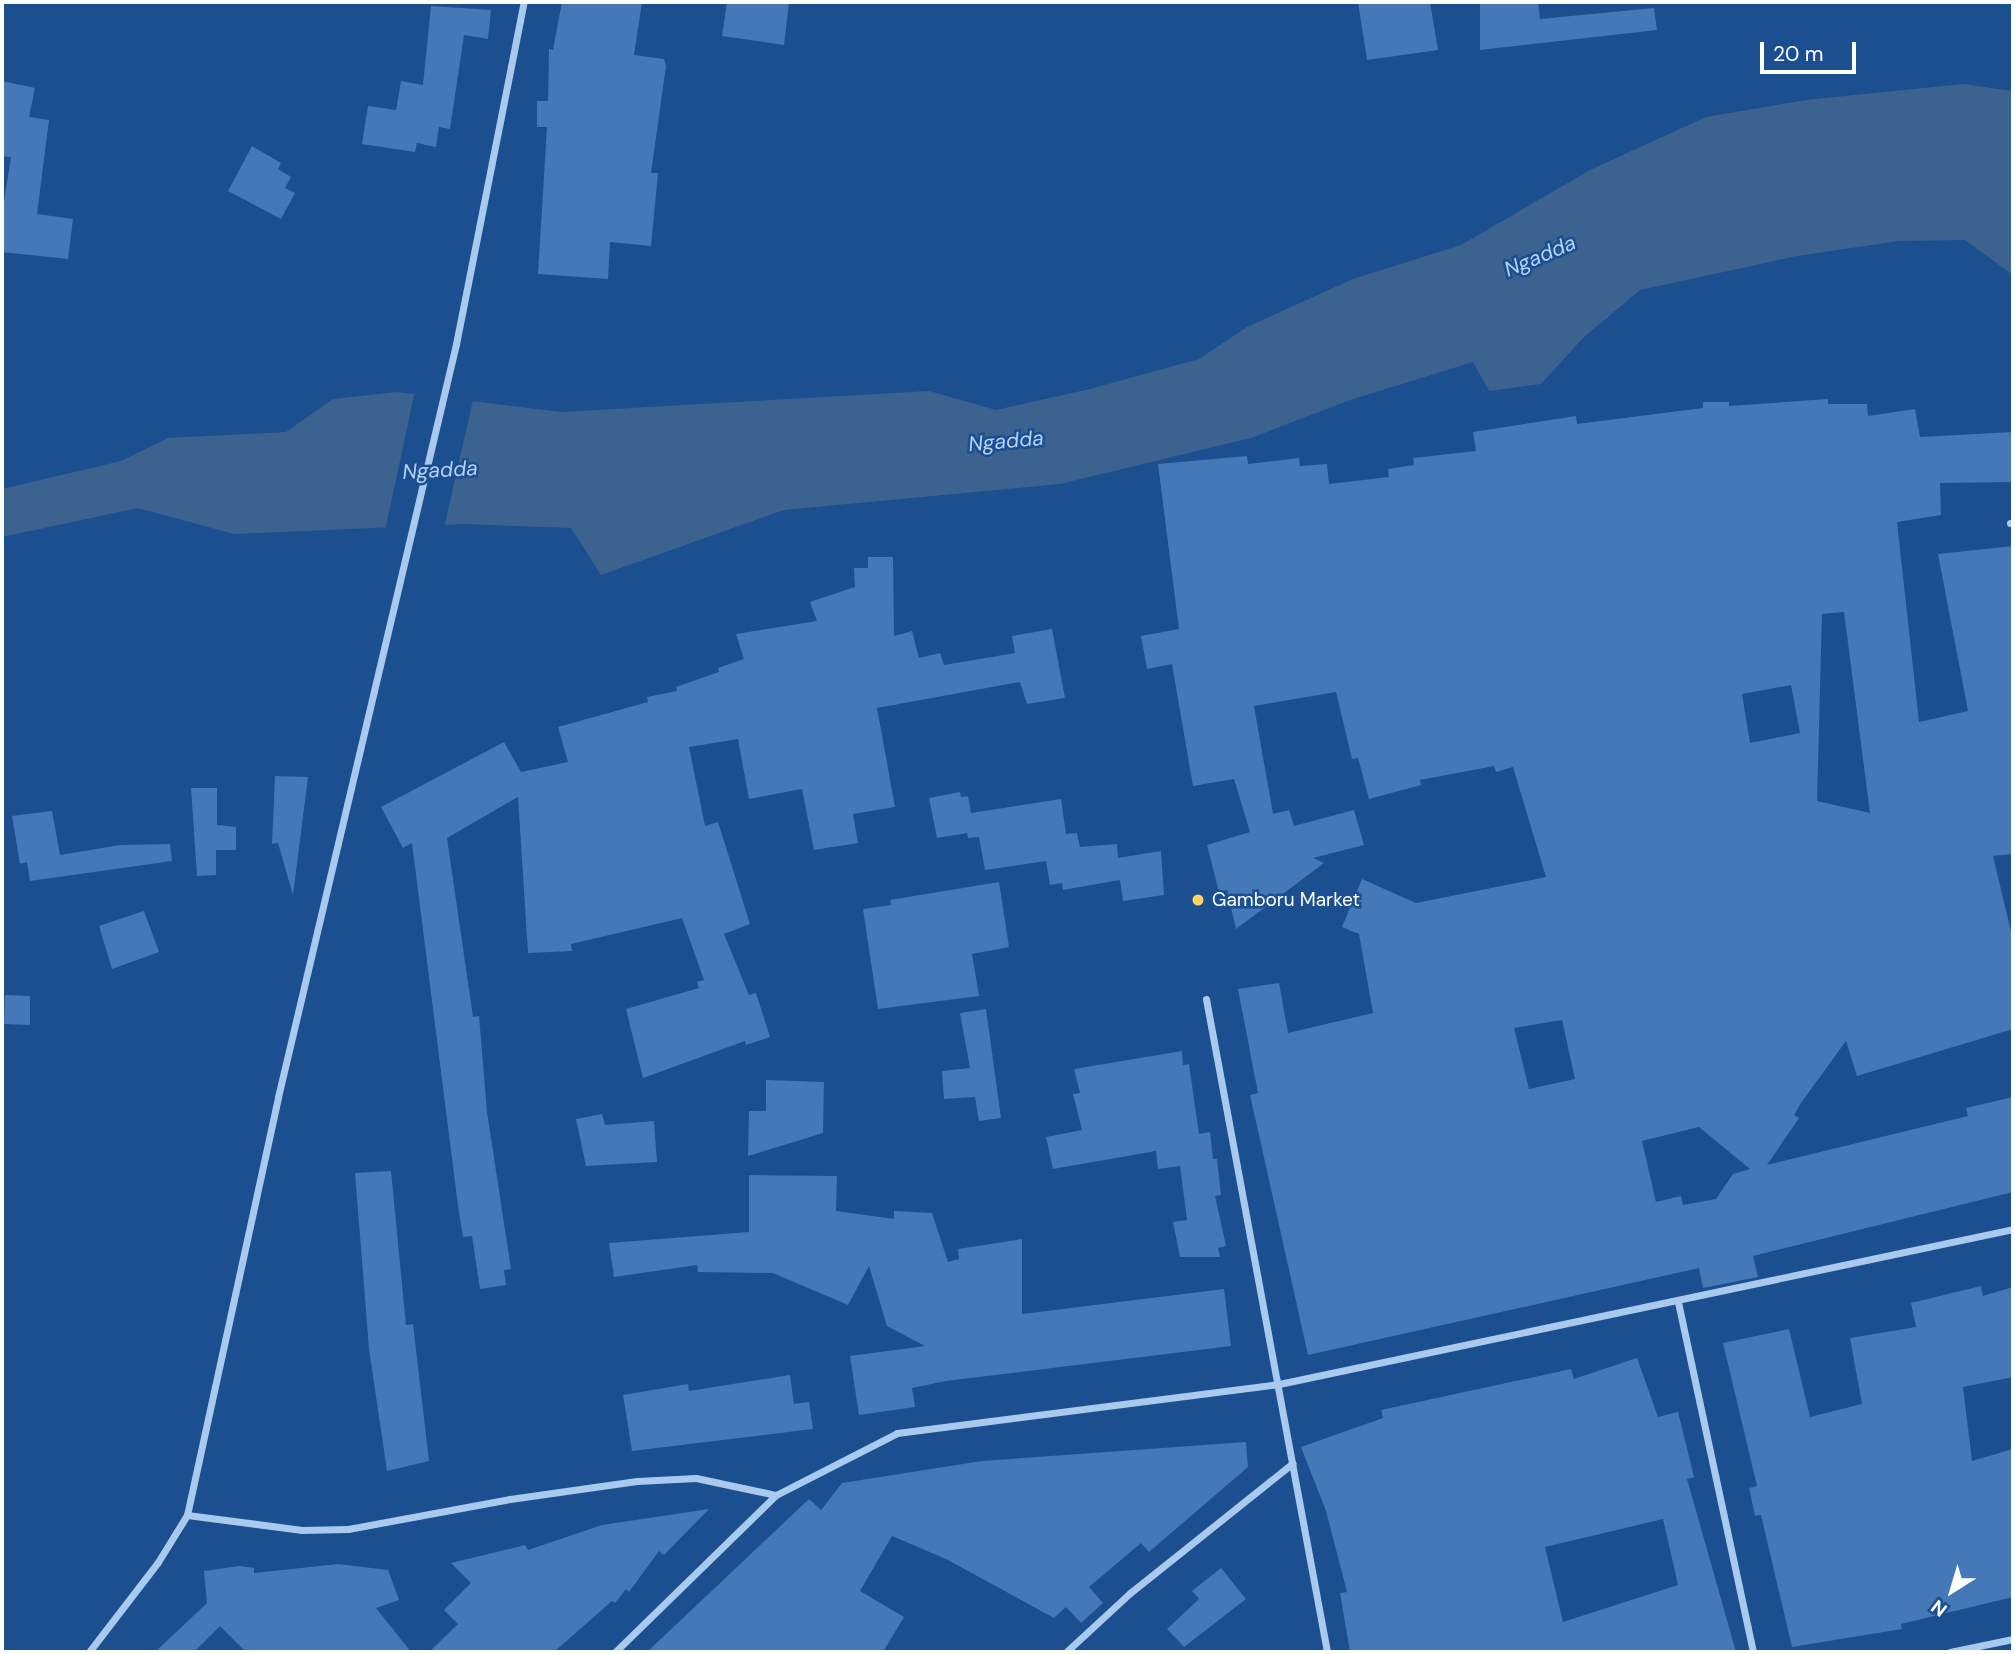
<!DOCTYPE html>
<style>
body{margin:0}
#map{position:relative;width:2015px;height:1654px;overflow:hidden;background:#1b4f8f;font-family:"DM Sans",sans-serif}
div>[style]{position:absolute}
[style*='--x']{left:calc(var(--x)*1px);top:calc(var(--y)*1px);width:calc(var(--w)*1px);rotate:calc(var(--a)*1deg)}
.water>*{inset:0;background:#3c6290}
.pier>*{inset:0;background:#1b4f8f}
.building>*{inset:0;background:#4478b7}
.minor>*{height:7px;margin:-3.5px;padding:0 3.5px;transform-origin:3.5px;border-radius:3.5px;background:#a9c9ee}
.dots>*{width:19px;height:19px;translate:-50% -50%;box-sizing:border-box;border:4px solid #1b4f8f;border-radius:50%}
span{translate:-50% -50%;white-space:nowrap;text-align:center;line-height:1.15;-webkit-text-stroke:5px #1b4f8f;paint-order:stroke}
.poi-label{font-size:19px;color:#fff}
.left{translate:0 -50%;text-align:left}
.water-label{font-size:21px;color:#b5d3f5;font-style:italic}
.frame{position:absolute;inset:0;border:4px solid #fff;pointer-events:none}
.north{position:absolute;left:1917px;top:1556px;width:70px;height:70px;-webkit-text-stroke:5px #1b4f8f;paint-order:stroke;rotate:217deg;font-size:19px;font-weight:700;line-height:28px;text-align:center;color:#fff}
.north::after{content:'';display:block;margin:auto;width:24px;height:32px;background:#fff;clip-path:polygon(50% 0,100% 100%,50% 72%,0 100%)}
.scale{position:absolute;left:1760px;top:42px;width:96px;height:32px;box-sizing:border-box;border:4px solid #fff;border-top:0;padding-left:9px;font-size:21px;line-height:24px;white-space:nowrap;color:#fff;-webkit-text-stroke:5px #1b4f8f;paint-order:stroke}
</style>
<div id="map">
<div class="water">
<div style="clip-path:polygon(1963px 84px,2013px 91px,2013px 275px,1965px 240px,1899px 241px,1797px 256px,1640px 290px,1583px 338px,1541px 384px,1489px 391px,1473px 362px,1350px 400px,1251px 438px,1060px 484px,784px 510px,601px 575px,571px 528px,464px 524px,234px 534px,138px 508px,2px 537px,2px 489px,121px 461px,168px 438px,286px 432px,333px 399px,397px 392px,561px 412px,929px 391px,996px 410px,1090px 389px,1199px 359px,1247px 327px,1353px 279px,1461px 245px,1590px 170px,1706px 117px,1806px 100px)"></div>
</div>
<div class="pier">
<div style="clip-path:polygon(415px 391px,473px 400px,444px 528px,385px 531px)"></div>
</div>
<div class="building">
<div style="clip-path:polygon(562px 2px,642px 2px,634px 55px,664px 59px,666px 66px,651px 173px,658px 173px,651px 246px,610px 242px,608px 279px,538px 274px,547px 127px,537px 127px,537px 101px,548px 101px,549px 49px,553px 50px)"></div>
<div style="clip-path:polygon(727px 2px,789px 2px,784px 45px,722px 36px)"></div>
<div style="clip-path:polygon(1358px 2px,1430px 2px,1438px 50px,1367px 60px)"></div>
<div style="clip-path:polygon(1480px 2px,1538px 2px,1540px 19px,1654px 8px,1657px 30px,1480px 50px)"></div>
<div style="clip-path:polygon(431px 6px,491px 10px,488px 39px,464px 35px,450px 129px,439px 127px,436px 147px,417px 143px,415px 152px,362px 144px,368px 106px,396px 110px,401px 81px,423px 85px)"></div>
<div style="clip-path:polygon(2px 81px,35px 88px,29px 117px,49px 120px,37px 214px,73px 219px,68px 259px,2px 252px,2px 214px,11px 157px,2px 156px)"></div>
<div style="clip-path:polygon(252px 146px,281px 163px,278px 169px,291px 177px,285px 188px,295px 193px,281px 219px,228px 191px)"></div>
<div style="clip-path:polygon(evenodd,1828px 399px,1828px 404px,1867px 404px,1868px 416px,1915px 409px,1920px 437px,2013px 432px,2013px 482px,1940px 483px,1941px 515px,1897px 522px,1919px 722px,1968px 711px,1938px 554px,2013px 546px,2013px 854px,1993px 856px,2013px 940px,2013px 1029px,1857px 1076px,1846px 1041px,1801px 1103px,1794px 1115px,1799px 1118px,1767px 1165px,1968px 1116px,1966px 1108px,2013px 1097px,2013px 1192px,1753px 1256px,1758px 1277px,1703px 1288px,1699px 1268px,1308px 1355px,1250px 1095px,1258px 1093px,1238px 989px,1279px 983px,1288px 1033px,1373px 1013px,1359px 934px,1342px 927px,1362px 879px,1416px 903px,1546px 877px,1513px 767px,1496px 772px,1494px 766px,1420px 780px,1421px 785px,1369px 799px,1358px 758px,1352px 759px,1336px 692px,1254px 706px,1273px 814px,1289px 810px,1294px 826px,1354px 810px,1364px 845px,1313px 858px,1324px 863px,1236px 929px,1227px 890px,1219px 892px,1207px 845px,1250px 832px,1234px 779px,1193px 786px,1172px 664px,1147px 669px,1141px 636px,1179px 629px,1158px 464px,1247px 456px,1248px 464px,1299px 458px,1300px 466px,1327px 464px,1329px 484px,1389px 477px,1388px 469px,1414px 465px,1413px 458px,1476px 451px,1473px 432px,1576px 416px,1577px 424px,1703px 408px,1703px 402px,1729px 402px,1729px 406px,1828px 399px,1844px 612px,1870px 813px,1817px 801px,1822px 614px,1844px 612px,1828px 399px,1791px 685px,1800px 733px,1750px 743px,1742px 694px,1791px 685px,1828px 399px,1562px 1020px,1575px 1079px,1529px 1089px,1514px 1028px,1562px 1020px,1828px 399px,1699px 1127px,1750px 1169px,1733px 1174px,1716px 1199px,1683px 1205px,1681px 1196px,1656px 1202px,1642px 1141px,1699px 1127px)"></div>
<div style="clip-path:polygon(868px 557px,893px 557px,894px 636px,912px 631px,919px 658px,940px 653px,944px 665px,1015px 653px,1012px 636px,1052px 629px,1065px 698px,1027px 704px,1020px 682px,877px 708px,895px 807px,853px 814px,858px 843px,814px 850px,802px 789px,749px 799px,738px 739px,689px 747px,705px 826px,718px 822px,750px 924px,724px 934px,749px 995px,756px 993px,770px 1037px,746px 1045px,745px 1041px,643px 1078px,626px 1009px,699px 988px,697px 982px,704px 980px,682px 918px,571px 944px,572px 951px,528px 953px,518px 797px,447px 838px,473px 1017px,479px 1016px,487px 1112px,511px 1269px,504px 1270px,506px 1285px,480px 1289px,472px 1236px,463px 1237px,458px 1206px,412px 843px,403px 848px,381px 807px,504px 742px,521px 772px,568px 762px,558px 727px,648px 702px,647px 697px,677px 691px,676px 687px,719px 672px,718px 668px,744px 659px,736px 634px,817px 621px,810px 602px,855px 587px,854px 568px,868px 568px)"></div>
<div style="clip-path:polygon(275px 776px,308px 777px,293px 895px,278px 843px,272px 844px)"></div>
<div style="clip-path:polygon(191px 788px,217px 788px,217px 825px,236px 827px,236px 850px,216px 850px,216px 875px,197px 876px)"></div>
<div style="clip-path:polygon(960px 792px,961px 797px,968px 796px,971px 813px,1061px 799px,1066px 834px,1077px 833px,1080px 847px,1117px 844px,1118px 858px,1161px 851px,1164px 895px,1123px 901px,1120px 880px,1063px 890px,1062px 883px,1050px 885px,1046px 861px,985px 870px,979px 837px,968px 838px,967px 833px,937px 838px,929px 798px)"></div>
<div style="clip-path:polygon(52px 811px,60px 855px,120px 845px,170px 844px,172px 861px,30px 881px,27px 862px,20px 864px,12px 816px)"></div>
<div style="clip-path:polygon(999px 882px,1009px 947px,972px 954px,979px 996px,878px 1009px,863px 909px,891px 905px,890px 900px)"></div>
<div style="clip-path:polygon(144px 911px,159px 952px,112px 969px,99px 926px)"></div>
<div style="clip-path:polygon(5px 995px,30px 996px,30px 1025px,4px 1024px)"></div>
<div style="clip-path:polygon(986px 1009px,1001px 1118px,979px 1121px,975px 1097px,944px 1099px,942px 1071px,970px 1068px,960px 1013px)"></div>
<div style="clip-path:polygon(1182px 1051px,1183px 1065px,1189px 1064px,1199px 1134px,1210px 1132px,1213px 1159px,1217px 1159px,1221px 1195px,1215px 1196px,1226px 1246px,1218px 1248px,1220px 1257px,1180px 1257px,1173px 1222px,1187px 1220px,1180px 1166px,1158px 1169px,1156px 1151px,1053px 1169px,1046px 1137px,1082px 1130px,1073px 1094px,1080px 1093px,1074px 1069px)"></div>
<div style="clip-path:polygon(766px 1080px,824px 1082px,823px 1133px,748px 1156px,749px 1111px,766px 1111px)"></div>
<div style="clip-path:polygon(602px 1114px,605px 1125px,654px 1121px,657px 1162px,586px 1166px,576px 1119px)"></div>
<div style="clip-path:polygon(391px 1171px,406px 1325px,413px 1324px,429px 1461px,387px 1471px,369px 1349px,355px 1173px)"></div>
<div style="clip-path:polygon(749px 1175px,837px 1176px,836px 1211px,894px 1219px,894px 1211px,932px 1213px,948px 1262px,959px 1259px,958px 1249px,1022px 1239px,1022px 1314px,1224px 1289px,1231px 1346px,946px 1381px,912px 1388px,915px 1407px,859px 1415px,850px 1356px,925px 1346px,887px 1326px,869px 1266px,848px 1305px,773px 1273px,698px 1272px,697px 1265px,614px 1277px,609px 1243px,749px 1232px)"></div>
<div style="clip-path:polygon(1981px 1286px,1983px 1296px,2013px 1287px,2013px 1377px,1963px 1387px,1972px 1461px,2013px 1449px,2013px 1597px,1901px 1624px,1902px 1629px,1792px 1647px,1761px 1515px,1755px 1516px,1749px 1488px,1757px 1486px,1723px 1343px,1789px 1329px,1810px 1417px,1862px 1404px,1850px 1338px,1916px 1327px,1911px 1303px)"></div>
<div style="clip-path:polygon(evenodd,1637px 1358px,1658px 1417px,1678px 1412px,1694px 1477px,1687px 1479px,1736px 1652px,1350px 1652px,1340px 1593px,1347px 1592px,1326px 1511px,1301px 1447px,1383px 1418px,1381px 1410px,1571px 1369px,1574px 1379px,1637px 1358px,1663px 1519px,1678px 1585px,1563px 1622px,1545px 1547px,1663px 1519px)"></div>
<div style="clip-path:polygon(790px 1375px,794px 1404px,809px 1402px,813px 1429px,632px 1451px,623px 1395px,688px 1384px,689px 1391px)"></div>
<div style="clip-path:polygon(1246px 1442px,1248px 1467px,1149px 1552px,1141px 1543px,1089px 1587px,1103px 1603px,1081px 1623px,1066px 1607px,1054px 1618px,946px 1559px,892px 1536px,860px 1591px,904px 1617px,883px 1652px,647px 1652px,809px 1499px,821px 1510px,842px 1483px,982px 1461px)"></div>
<div style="clip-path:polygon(709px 1509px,664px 1555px,659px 1551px,629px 1592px,626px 1589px,615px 1603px,612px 1601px,554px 1652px,429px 1652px,458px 1624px,444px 1610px,471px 1583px,451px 1563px,525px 1545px,528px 1550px,602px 1525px)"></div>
<div style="clip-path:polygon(338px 1564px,388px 1570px,399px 1600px,376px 1608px,411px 1652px,246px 1652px,220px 1626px,194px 1652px,155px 1652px,207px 1603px,204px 1571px,239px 1566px,254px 1568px,254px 1573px)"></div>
<div style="clip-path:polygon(1221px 1568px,1246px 1599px,1184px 1647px,1167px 1629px,1199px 1599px,1192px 1591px)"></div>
</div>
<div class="minor">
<div style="--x:2010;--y:523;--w:3;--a:0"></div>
<div style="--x:1206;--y:999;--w:664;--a:79.5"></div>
<div style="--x:1678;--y:1302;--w:358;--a:77.9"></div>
<div style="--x:187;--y:1515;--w:428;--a:-77.7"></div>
<div style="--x:278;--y:1097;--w:774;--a:-76.7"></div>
<div style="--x:456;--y:344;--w:349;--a:-78.8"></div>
<div style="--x:89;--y:1652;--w:113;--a:-52.5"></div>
<div style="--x:158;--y:1562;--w:55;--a:-58.3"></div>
<div style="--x:187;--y:1515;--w:116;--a:7.4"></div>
<div style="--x:302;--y:1530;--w:46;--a:-1.2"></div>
<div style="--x:348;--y:1529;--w:165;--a:-10.5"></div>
<div style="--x:510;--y:1499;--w:128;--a:-8.1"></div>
<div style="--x:637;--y:1481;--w:59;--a:-2.9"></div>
<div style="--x:696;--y:1478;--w:82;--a:12"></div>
<div style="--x:615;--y:1652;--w:225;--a:-44.3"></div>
<div style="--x:776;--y:1495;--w:136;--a:-27.1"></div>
<div style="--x:897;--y:1433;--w:385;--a:-7.3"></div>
<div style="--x:1279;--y:1384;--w:750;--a:-11.92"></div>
<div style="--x:1066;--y:1652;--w:87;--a:-42.7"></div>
<div style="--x:1130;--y:1593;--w:208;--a:-38.6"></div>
<div style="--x:1950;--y:1652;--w:64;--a:-11.7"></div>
</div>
<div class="dots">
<div style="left:1198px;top:900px;background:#ffd166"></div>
</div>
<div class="poi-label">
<span class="left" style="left:1212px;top:900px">Gamboru Market</span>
</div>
<div class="water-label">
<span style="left:1540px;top:256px;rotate:-23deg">Ngadda</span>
<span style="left:1006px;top:441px;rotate:-5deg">Ngadda</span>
<span style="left:440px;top:470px;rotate:-3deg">Ngadda</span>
</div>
<div class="frame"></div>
<div class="north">N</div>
<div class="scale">20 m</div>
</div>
